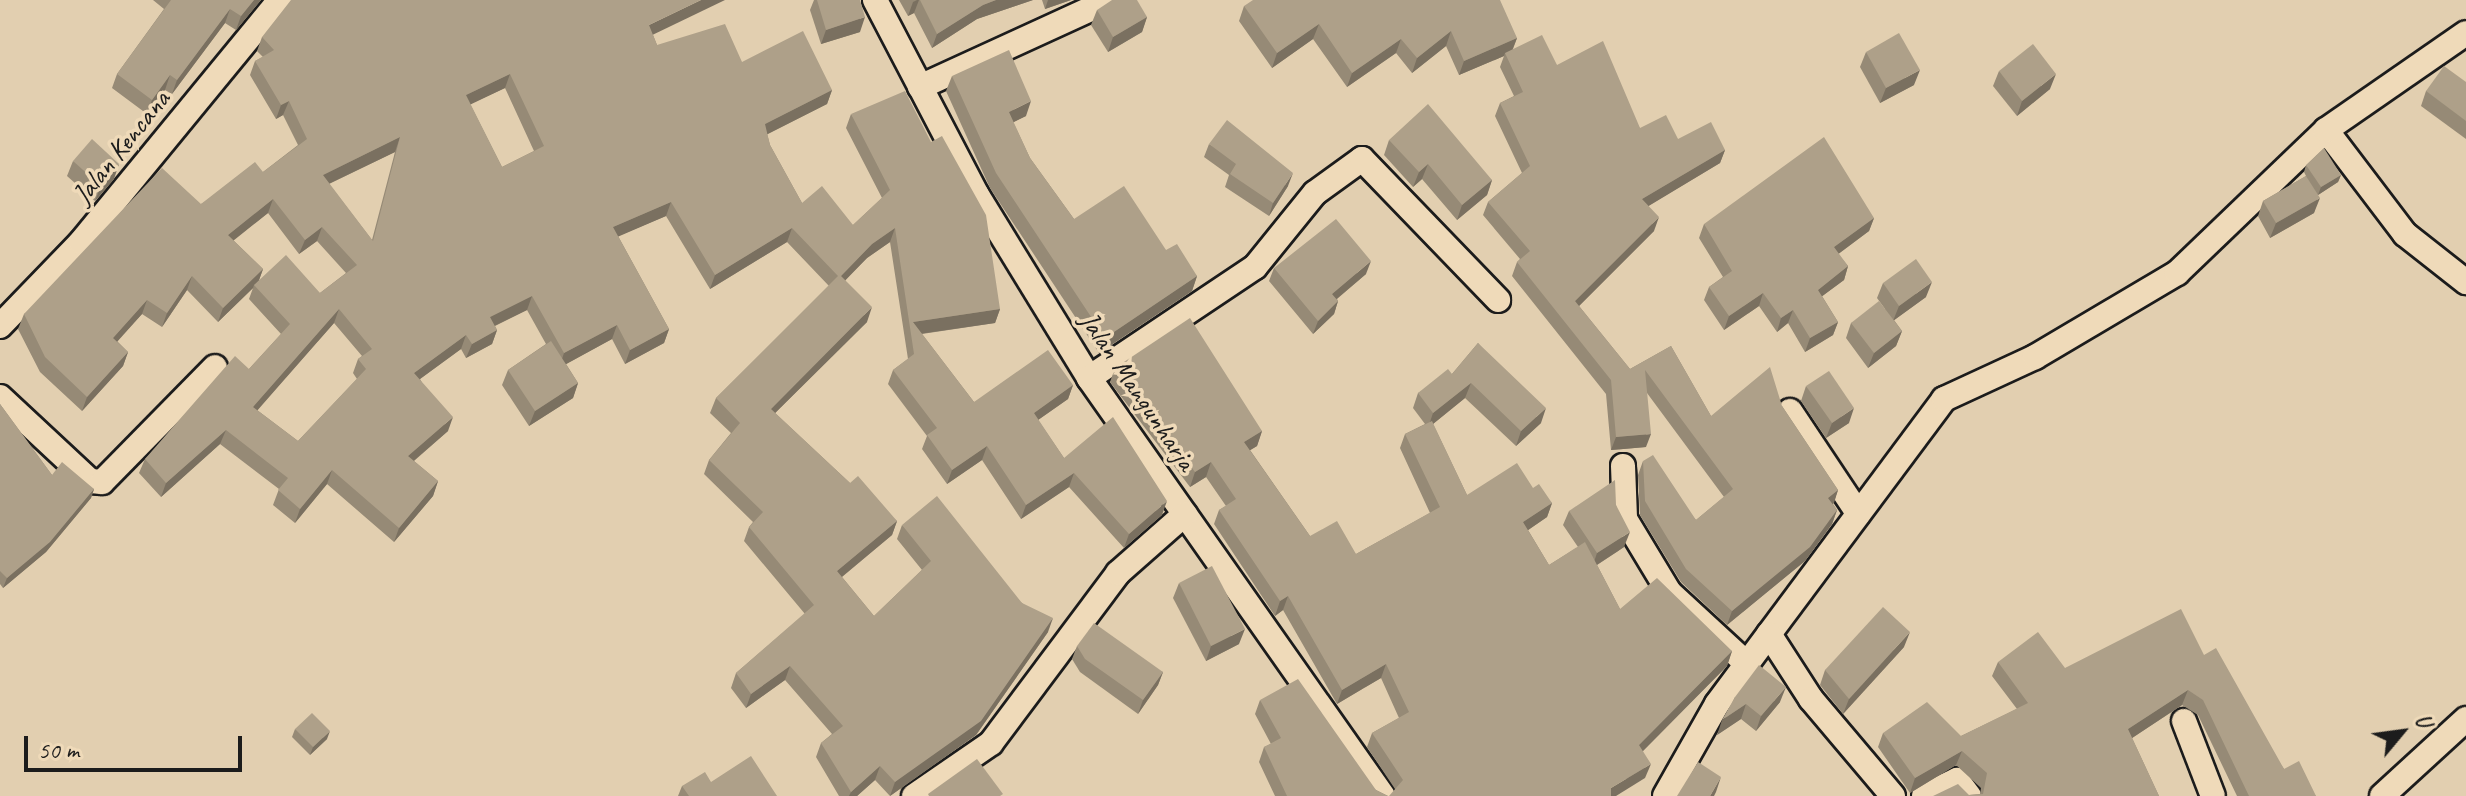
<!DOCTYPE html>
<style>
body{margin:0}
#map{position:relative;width:2466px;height:796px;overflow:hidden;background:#e2cfb0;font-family:Caveat,sans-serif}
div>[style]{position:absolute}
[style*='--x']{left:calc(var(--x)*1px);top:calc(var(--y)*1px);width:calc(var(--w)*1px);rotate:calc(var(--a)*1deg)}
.roads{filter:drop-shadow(2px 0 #1c1c1c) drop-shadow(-2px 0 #1c1c1c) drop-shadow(0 2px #1c1c1c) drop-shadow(0 -2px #1c1c1c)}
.minor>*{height:24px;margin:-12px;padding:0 12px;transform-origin:12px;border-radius:12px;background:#efdab9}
.wall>*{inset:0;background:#968a76}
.shaded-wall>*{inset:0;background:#7a7060}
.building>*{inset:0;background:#aea089}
span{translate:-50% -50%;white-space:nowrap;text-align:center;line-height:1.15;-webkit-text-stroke:7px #efdab9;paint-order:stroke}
.street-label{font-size:28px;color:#1c1c1c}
.north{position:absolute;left:2362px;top:692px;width:80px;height:80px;-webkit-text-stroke:6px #efdab9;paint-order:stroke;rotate:61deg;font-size:22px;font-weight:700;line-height:32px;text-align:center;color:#1c1c1c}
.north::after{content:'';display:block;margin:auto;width:28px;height:36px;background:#1c1c1c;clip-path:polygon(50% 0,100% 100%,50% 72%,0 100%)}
.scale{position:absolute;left:24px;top:736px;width:218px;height:36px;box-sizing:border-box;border:4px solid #1c1c1c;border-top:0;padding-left:10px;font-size:24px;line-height:28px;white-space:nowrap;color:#1c1c1c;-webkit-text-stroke:6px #efdab9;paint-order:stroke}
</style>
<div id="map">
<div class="roads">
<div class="minor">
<div style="--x:875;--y:0;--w:220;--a:62.4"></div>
<div style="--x:977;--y:195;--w:215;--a:58.5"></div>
<div style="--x:1089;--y:378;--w:511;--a:54.88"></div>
<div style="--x:920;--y:87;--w:209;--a:-24.6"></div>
<div style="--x:2326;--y:130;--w:131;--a:52.8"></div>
<div style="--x:2405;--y:234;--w:78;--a:38.2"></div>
<div style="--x:0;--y:326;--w:117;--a:-46"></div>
<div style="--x:81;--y:242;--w:313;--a:-50.6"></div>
<div style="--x:1089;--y:378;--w:200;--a:-33.8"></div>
<div style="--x:1255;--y:267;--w:95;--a:-51"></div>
<div style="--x:1315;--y:193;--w:58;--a:-35.9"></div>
<div style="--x:1362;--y:159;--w:196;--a:46"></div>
<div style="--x:0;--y:397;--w:123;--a:43"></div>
<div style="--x:90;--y:481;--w:12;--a:5"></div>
<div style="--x:102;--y:482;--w:161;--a:-45.5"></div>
<div style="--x:1790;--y:411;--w:123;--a:56.3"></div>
<div style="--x:1623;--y:466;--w:53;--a:87.8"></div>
<div style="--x:1625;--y:519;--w:85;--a:58.9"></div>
<div style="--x:1669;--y:592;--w:106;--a:42.7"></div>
<div style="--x:1769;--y:634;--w:293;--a:-53.3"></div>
<div style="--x:1944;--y:399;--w:100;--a:-24.8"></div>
<div style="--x:2035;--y:357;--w:165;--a:-30.6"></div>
<div style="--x:2177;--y:273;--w:207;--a:-43.8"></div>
<div style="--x:2326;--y:130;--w:170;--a:-34.7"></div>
<div style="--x:2184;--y:721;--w:80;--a:68.9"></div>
<div style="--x:914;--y:796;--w:93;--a:-34.5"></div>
<div style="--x:991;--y:743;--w:212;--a:-53.2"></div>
<div style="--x:1118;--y:573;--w:89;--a:-41.4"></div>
<div style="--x:1665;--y:796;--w:106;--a:-60.5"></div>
<div style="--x:1717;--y:704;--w:87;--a:-53.4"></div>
<div style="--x:1769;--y:634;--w:77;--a:57.1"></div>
<div style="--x:1811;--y:699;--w:127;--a:49.8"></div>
<div style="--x:1924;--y:796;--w:37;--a:-26"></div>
<div style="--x:1957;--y:780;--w:20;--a:53"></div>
<div style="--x:2382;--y:796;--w:114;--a:-42.5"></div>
</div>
</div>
<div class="wall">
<div style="clip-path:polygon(153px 0,261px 0,236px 30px,225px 23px,172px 94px,165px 90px,147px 114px,112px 88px,117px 74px,164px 9px)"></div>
<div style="clip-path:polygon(814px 0,860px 0,860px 32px,821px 44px,810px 10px)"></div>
<div style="clip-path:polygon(899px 0,1033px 0,977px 19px,932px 48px,914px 13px,908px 16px)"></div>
<div style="clip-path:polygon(1042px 0,1071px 0,1045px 9px)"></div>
<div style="clip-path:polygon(1244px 6px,1517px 38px,1513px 49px,1557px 65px,1640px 128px,1678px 139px,1725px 150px,1720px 163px,1648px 206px,1654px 231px,1579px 306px,1630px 369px,1671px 346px,1711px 416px,1782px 406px,1838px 490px,1833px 504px,1837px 510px,1832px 524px,1805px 561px,1727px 625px,1681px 582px,1640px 515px,1638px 475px,1643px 461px,1696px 520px,1724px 497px,1647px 393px,1646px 447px,1611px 450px,1606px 394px,1512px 276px,1517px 262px,1520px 259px,1483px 215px,1488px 202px,1522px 173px,1495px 116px,1500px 103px,1514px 96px,1500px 67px,1504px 56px,1459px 75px,1446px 46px,1412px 73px,1396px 53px,1347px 87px,1313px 39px,1272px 68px,1239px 21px)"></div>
<div style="clip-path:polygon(1097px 10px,1147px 17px,1142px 32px,1108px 52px,1091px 25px)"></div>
<div style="clip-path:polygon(evenodd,653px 35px,657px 45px,742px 62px,832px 90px,827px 104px,767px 134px,770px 145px,802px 203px,853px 225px,882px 198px,846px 128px,851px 114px,1000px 309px,995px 323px,922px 334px,974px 402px,1073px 385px,1068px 399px,1038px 420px,1064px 458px,1162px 515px,1124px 548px,1069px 487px,1021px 519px,982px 460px,947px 484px,922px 449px,927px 436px,888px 384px,893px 370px,908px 359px,890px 242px,867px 258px,845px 280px,867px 322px,775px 413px,850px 483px,897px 521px,892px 535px,842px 577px,874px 616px,922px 570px,897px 539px,902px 525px,1022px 603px,1048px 632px,976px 735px,890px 796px,875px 780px,857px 796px,839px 796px,816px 757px,821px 743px,832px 734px,785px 680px,746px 708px,731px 688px,736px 673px,805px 614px,744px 541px,749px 527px,753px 522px,704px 474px,709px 460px,731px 433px,710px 413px,716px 398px,829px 286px,787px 242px,710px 289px,666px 216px,618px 236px,669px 329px,664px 343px,625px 364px,612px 339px,566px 364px,578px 383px,573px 398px,529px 426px,502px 385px,508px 370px,546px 344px,527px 310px,495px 326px,497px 330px,492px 344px,466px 358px,461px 349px,420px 379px,448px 431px,414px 461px,438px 481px,433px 496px,394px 542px,327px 484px,295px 523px,273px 505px,279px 489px,220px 444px,161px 497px,139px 473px,145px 459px,249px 369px,281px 334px,249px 299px,253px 288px,218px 322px,187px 290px,162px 327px,142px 314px,117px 341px,128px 352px,123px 366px,82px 411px,40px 372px,18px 329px,24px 314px,201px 204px,263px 172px,298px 145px,283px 115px,276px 119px,250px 75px,255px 61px,263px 57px,257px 51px,262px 37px,653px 35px,505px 88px,534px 151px,502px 167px,470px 104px,505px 88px,653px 35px,395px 152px,372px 240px,329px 184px,395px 152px,653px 35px,268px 213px,299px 254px,317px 241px,346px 273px,320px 293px,259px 280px,263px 269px,233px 240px,268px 213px,653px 35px,334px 323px,362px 356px,358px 359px,353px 373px,357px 379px,298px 441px,257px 410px,334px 323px)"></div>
<div style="clip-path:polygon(1866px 52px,1914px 85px,1880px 103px,1860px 67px)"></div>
<div style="clip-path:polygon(1999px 71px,2050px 89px,2017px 116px,1993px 86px)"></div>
<div style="clip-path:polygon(952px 76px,1026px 116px,1013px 122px,1030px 158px,1074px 219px,1166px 250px,1197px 276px,1192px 291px,1099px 353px,990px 188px,946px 91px)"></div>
<div style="clip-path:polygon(2466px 82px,2466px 139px,2421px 106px,2426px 91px)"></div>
<div style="clip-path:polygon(1389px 140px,1492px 180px,1487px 195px,1457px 220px,1422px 179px,1413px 187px,1384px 155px)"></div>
<div style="clip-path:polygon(1209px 144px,1288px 186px,1269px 216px,1225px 187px,1229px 175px,1204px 157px)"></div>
<div style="clip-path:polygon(73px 161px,114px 179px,95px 201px,67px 176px)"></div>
<div style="clip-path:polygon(2306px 165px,2341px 175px,2338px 182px,2318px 195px,2314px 213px,2270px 238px,2258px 216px,2263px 201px,2306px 176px,2304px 172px)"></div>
<div style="clip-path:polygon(1874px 218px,1869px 231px,1838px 254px,1848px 266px,1844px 280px,1822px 296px,1838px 322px,1833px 335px,1805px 352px,1788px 323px,1777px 332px,1759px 306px,1724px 330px,1704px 300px,1709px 287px,1723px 277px,1699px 238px,1704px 224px)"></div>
<div style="clip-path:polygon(1274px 268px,1366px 274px,1337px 299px,1338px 301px,1334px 314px,1313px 334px,1269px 281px)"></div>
<div style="clip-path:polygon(1883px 283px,1926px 297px,1894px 320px,1902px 331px,1896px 346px,1868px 368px,1846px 338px,1851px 323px,1885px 309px,1877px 298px)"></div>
<div style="clip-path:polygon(1478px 343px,1541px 423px,1516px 446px,1465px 398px,1433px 424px,1467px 495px,1533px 488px,1552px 503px,1547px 517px,1528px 530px,1549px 565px,1578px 547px,1563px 525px,1569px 511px,1616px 505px,1624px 547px,1597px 565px,1620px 609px,1732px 651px,1727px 666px,1643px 751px,1645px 778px,1395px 789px,1367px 747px,1372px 733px,1399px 718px,1381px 678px,1337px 704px,1283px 610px,1275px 616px,1214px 524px,1219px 510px,1226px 506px,1206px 477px,1190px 487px,1110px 382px,1115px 368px,1262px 431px,1257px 446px,1250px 450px,1310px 536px,1356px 554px,1430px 513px,1400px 448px,1405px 434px,1425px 424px,1413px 408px,1418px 393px,1452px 374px)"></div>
<div style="clip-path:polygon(1806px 386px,1849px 423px,1826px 438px,1801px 401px)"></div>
<div style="clip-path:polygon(0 404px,52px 475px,94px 489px,91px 498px,46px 552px,3px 588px,0 584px)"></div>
<div style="clip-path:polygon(1179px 583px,1239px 644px,1206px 661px,1173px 598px)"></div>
<div style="clip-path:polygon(1077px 646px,1163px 672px,1158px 685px,1138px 714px,1080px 672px,1072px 659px)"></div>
<div style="clip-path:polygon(1904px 647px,1843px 714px,1820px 685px,1825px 670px)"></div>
<div style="clip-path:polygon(2204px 655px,2284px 769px,2316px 796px,2237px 796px,2198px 715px,2182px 705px,2132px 738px,2159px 796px,1969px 795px,1980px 794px,1981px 788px,1956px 765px,1910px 793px,1878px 747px,1883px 733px,1961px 736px,2017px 709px,1992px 676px,1998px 662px,2065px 668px)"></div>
<div style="clip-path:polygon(1735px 697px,1780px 702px,1756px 731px,1741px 719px,1717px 735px)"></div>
<div style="clip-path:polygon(1260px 700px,1376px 790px,1388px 796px,1275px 796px,1259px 762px,1264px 747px,1271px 744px,1255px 714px)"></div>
<div style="clip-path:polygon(295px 729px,327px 739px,310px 755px,292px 737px)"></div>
<div style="clip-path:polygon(711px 782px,777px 796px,678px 796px,682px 786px)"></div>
</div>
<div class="shaded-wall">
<div style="clip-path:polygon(254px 0,261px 0,236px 30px,241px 16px)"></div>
<div style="clip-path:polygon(701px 0,725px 0,644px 39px,649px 25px)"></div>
<div style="clip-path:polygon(917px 0,919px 0,914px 13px,908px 16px,913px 2px)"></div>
<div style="clip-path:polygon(996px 0,1033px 0,977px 19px,932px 48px,937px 34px,983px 5px)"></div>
<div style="clip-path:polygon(1048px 0,1071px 0,1045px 9px)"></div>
<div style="clip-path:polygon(230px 9px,225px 23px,172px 94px,177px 80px)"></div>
<div style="clip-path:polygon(865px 17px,860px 32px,821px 44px,826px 30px)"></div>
<div style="clip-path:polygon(1147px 17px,1142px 32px,1108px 52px,1113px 37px)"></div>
<div style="clip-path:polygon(1319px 24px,1313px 39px,1272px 68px,1277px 53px)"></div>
<div style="clip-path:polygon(1451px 31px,1446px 46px,1412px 73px,1417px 58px)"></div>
<div style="clip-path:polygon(1517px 38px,1511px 53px,1505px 53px,1504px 56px,1459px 75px,1464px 61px)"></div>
<div style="clip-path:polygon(1401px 39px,1396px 53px,1347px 87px,1352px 73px)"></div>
<div style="clip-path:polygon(1920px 70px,1914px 85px,1880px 103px,1886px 88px)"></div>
<div style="clip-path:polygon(510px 74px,505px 88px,461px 109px,466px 95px)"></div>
<div style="clip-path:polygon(2056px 74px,2050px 89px,2017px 116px,2022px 101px)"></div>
<div style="clip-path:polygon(170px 75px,165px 90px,147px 114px,152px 100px)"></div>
<div style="clip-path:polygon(832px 90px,827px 104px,760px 138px,765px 124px)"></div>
<div style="clip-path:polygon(289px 101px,283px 115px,276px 119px,281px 105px)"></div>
<div style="clip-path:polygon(1031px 101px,1026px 116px,1004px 127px,1009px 112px)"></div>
<div style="clip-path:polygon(400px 137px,395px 152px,318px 189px,323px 175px)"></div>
<div style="clip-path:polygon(1725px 150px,1720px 163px,1637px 213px,1642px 199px)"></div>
<div style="clip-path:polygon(119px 164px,114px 179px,95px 201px,101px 186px)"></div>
<div style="clip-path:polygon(1428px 164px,1422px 179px,1413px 187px,1419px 172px)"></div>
<div style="clip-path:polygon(1293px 173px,1288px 186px,1269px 216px,1273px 203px)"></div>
<div style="clip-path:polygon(2341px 175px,2338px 182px,2318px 195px,2321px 187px)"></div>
<div style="clip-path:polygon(1492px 180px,1487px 195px,1457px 220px,1462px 205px)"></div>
<div style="clip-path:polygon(2320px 198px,2314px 213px,2270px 238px,2276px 223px)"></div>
<div style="clip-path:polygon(273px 199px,268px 213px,223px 249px,228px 235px)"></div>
<div style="clip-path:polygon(671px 202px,666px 216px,608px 241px,613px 227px)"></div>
<div style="clip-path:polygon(1659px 217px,1654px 231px,1570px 315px,1575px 301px)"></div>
<div style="clip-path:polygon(1874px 218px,1869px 231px,1829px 261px,1834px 247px)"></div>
<div style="clip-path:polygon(322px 227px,317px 241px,299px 254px,305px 240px)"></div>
<div style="clip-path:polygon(792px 228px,787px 242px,710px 289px,715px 275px)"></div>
<div style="clip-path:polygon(895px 228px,890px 242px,867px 258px,836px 290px,841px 276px,872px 244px)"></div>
<div style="clip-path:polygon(1371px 261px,1366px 274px,1327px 307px,1332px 294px)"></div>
<div style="clip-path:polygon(1848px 266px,1844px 280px,1813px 303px,1818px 290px)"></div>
<div style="clip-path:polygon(263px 269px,258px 283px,254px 285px,253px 288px,218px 322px,223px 308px)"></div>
<div style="clip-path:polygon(192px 276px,187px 290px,162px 327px,167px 313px)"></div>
<div style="clip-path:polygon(1197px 276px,1192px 291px,1099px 353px,1105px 338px)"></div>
<div style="clip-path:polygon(1932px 282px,1926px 297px,1893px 321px,1899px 306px)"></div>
<div style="clip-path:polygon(1763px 293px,1759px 306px,1724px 330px,1729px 316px)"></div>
<div style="clip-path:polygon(532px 296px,527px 310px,484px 331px,490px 317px)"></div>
<div style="clip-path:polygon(147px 300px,142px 314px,108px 352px,113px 338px)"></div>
<div style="clip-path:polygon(1338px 301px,1334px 314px,1313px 334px,1318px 321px)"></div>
<div style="clip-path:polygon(872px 307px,867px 322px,765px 423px,771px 409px)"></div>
<div style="clip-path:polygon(339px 309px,334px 323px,248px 421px,253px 407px)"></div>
<div style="clip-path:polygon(1000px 309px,995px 323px,912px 335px,913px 322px)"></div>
<div style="clip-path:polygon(1793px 310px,1788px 323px,1777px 332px,1781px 318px)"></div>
<div style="clip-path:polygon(1838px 322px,1833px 335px,1805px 352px,1810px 338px)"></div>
<div style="clip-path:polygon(617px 325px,612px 339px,559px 368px,564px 353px)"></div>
<div style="clip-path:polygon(669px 329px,664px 343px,625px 364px,630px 350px)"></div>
<div style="clip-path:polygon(497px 330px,492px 344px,466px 358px,472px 344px)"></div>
<div style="clip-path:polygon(1902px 331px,1896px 346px,1868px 368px,1874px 353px)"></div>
<div style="clip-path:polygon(466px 335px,461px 349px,409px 387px,414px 373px)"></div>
<div style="clip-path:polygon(128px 352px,123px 366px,82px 411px,87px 397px)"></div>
<div style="clip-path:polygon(578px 383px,573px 398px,529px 426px,535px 411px)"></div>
<div style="clip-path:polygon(1471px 383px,1465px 398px,1428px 428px,1433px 413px)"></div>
<div style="clip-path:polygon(1073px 385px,1068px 399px,1028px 427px,1034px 413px)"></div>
<div style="clip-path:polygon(1546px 408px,1541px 423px,1516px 446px,1521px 431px)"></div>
<div style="clip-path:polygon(1854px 408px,1849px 423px,1826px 438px,1832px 423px)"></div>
<div style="clip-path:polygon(453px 417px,448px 431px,403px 470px,408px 456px)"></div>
<div style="clip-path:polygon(226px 430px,220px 444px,161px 497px,166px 483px)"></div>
<div style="clip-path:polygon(1262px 431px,1257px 446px,1239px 457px,1244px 442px)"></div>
<div style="clip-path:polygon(1651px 434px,1646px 447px,1611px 450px,1616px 437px)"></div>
<div style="clip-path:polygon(987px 446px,982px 460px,947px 484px,952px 470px)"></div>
<div style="clip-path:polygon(1211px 462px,1206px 477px,1190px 487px,1195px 472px)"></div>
<div style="clip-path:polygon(332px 470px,327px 484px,295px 523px,300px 509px)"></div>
<div style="clip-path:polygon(1074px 473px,1069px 487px,1021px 519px,1026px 505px)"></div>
<div style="clip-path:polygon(438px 481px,433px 496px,394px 542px,399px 528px)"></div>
<div style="clip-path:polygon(94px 489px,91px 498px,46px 552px,3px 588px,7px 578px)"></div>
<div style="clip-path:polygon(1838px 490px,1834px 503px,1823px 512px,1828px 498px)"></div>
<div style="clip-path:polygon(1167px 501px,1162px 515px,1124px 548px,1129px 534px)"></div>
<div style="clip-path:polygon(1552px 503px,1547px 517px,1518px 537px,1523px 522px)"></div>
<div style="clip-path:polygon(1837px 510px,1832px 524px,1805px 561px,1727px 625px,1732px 611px)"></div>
<div style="clip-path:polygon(897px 521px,892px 535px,832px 585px,837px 571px)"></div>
<div style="clip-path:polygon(1630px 532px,1624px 547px,1592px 568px,1597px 553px)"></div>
<div style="clip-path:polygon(1288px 596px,1283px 610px,1275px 616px,1280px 601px)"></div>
<div style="clip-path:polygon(1053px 618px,1048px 632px,976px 735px,890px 796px,895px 782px)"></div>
<div style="clip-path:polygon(1245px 629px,1239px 644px,1206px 661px,1211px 646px)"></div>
<div style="clip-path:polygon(1910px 632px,1904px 647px,1843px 714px,1849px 699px)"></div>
<div style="clip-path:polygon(1732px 651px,1727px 666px,1634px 760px,1639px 745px)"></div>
<div style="clip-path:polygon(1386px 664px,1381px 678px,1337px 704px,1342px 690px)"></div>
<div style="clip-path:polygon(790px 666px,785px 680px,746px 708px,751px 694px)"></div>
<div style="clip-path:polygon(1163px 672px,1158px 685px,1138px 714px,1143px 700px)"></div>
<div style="clip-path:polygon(1786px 687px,1780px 702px,1756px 731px,1761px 716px)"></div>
<div style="clip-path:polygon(2188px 690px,2182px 705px,2123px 744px,2128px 729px)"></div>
<div style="clip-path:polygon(1746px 704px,1741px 719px,1717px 735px,1722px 720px)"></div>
<div style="clip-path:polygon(330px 731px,327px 739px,310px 755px,313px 747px)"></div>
<div style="clip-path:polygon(1962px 751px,1956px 765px,1910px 793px,1915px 778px)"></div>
<div style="clip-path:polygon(1651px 764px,1645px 778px,1616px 796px,1608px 796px,1611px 788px)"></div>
<div style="clip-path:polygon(880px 766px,875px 780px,857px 796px,849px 796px,851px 792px)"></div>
<div style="clip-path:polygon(1721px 777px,1716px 792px,1714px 796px,1710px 796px)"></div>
</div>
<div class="building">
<div style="clip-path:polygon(171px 0,254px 0,241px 16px,230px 9px,177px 80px,170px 75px,152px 100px,117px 74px)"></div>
<div style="clip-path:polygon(evenodd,291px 0,701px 0,649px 25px,657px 45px,725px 24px,742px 62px,803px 31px,832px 90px,765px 124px,770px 145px,802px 203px,822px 186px,853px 225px,890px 190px,851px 114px,905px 91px,931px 142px,942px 136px,986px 215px,1000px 309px,913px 322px,974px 402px,1048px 350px,1073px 385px,1034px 413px,1064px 458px,1113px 417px,1167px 501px,1129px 534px,1074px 473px,1026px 505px,987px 446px,952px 470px,927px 435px,937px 428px,893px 370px,914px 354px,895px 228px,872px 244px,841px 276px,872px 307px,771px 409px,850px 483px,858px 476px,897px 521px,837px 571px,874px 616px,931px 561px,902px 525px,937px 496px,1022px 603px,1053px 618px,981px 721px,895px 782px,880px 766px,851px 792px,821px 743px,843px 726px,790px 666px,751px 694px,736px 673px,814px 605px,749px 527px,763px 512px,709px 460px,740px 423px,716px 398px,838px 276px,792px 228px,715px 275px,671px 202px,613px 227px,669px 329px,630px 350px,617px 325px,564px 353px,532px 296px,490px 317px,497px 330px,472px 344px,466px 335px,414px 373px,453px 417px,408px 456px,438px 481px,399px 528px,332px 470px,300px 509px,278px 490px,288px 478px,226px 430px,166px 483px,145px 459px,235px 356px,249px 369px,290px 324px,254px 285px,286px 255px,320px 293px,357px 265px,322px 227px,305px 240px,273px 199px,228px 235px,263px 269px,223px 308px,192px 276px,167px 313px,147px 300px,113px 338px,128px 352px,87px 397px,45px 357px,24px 314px,162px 168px,201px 204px,255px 162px,263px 172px,307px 139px,289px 101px,281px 105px,255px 61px,274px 50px,262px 37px,291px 0,510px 74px,544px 146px,502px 167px,466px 95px,510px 74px,291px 0,400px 137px,373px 241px,323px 175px,400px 137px,291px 0,339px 309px,372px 349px,358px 359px,366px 369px,298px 441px,253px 407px,339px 309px)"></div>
<div style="clip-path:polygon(817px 0,860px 0,865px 17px,826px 30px)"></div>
<div style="clip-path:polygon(920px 0,996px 0,983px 5px,937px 34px)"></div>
<div style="clip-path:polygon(1112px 0,1137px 0,1147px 17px,1113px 37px,1097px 10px)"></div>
<div style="clip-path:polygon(1253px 0,1500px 0,1517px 38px,1464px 61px,1451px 31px,1417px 58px,1401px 39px,1352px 73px,1319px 24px,1277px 53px,1244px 6px)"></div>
<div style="clip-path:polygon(1899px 33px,1920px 70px,1886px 88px,1866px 52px)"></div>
<div style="clip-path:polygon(1542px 35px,1557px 65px,1603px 41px,1640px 128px,1666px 115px,1678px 139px,1711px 122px,1725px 150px,1642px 199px,1659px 217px,1575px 301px,1630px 369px,1671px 346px,1711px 416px,1770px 367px,1782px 406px,1838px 490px,1828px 498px,1837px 510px,1810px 547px,1732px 611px,1686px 569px,1645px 501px,1643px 461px,1653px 455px,1696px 520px,1733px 489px,1645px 370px,1651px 434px,1616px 437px,1611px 380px,1517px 262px,1530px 251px,1488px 202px,1530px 166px,1500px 103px,1523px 92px,1505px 53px)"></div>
<div style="clip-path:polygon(2033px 44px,2056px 74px,2022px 101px,1999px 71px)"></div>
<div style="clip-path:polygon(1009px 50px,1031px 101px,1009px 112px,1030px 158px,1074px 219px,1124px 186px,1166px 250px,1177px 244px,1197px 276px,1105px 338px,996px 173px,952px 76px)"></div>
<div style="clip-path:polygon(2444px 66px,2466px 82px,2466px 121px,2426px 91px)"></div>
<div style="clip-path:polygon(1428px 104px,1492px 180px,1462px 205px,1428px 164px,1419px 172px,1389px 140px)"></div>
<div style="clip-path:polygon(1227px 120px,1293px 173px,1273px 203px,1230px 174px,1236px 164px,1209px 144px)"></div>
<div style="clip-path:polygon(1824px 137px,1874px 218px,1834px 247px,1848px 266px,1818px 290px,1838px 322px,1810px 338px,1793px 310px,1781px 318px,1763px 293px,1729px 316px,1709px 287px,1732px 271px,1704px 224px)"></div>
<div style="clip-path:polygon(92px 139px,119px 164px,101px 186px,73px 161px)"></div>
<div style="clip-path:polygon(2324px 148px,2341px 175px,2321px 187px,2306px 165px)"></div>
<div style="clip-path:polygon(2306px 176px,2320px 198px,2276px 223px,2263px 201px)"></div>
<div style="clip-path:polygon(1336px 219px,1371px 261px,1332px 294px,1338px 301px,1318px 321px,1274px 268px)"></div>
<div style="clip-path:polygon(1916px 259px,1932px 282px,1899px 306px,1883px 283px)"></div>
<div style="clip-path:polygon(1879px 301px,1902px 331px,1874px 353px,1851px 323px)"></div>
<div style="clip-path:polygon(1190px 318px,1262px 431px,1244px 442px,1310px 536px,1337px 521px,1356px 554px,1440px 507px,1405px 434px,1432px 421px,1467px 495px,1517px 463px,1533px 488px,1539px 484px,1552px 503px,1523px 522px,1549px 565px,1585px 542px,1620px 609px,1657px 578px,1732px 651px,1639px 745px,1651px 764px,1611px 788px,1611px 796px,1389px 796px,1403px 780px,1372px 733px,1409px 712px,1386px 664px,1342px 690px,1288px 596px,1280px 601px,1219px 510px,1236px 499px,1211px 462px,1195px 472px,1115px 368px)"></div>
<div style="clip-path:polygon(551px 341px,578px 383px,535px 411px,508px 370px)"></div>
<div style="clip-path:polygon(1478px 343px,1546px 408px,1521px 431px,1471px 383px,1433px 413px,1418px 393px,1448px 369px,1452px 374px)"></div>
<div style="clip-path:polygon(1829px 371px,1854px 408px,1832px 423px,1806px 386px)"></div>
<div style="clip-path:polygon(0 404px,52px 475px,62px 462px,94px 489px,50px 542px,7px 578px,0 571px)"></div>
<div style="clip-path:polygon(1615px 480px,1616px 505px,1630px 532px,1597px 553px,1569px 511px)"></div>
<div style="clip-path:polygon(1212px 566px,1245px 629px,1211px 646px,1179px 583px)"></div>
<div style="clip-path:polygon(1883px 607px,1910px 632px,1849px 699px,1825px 670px)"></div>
<div style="clip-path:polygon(2181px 609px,2204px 655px,2216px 648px,2284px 769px,2299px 761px,2316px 796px,2249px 796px,2203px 700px,2188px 690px,2128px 729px,2159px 796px,1933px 796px,1958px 784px,1969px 795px,1983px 794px,1987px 773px,1962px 751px,1915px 778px,1883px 733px,1927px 702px,1961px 736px,2028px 703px,1998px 662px,2038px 632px,2065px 668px)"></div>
<div style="clip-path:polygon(1094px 623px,1163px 672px,1143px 700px,1085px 659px,1077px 646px)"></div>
<div style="clip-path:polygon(1759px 665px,1786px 687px,1761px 716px,1746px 704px,1722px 720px,1735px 697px)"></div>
<div style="clip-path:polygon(1298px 679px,1376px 790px,1388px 796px,1287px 796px,1264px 747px,1281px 738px,1260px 700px)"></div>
<div style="clip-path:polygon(312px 713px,330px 731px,313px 747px,295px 729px)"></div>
<div style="clip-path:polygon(751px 756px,777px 796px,689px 796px,682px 786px,705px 772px,711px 782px)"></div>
<div style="clip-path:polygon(977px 759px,1003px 794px,1000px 796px,929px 796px,928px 794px)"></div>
<div style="clip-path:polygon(1698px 762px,1721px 777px,1710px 796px,1677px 796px)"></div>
</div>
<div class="street-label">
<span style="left:121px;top:147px;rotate:-51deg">Jalan Kencana</span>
<span style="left:1138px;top:391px;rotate:56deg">Jalan Mangunharja</span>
</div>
<div class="north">U</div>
<div class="scale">50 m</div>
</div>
